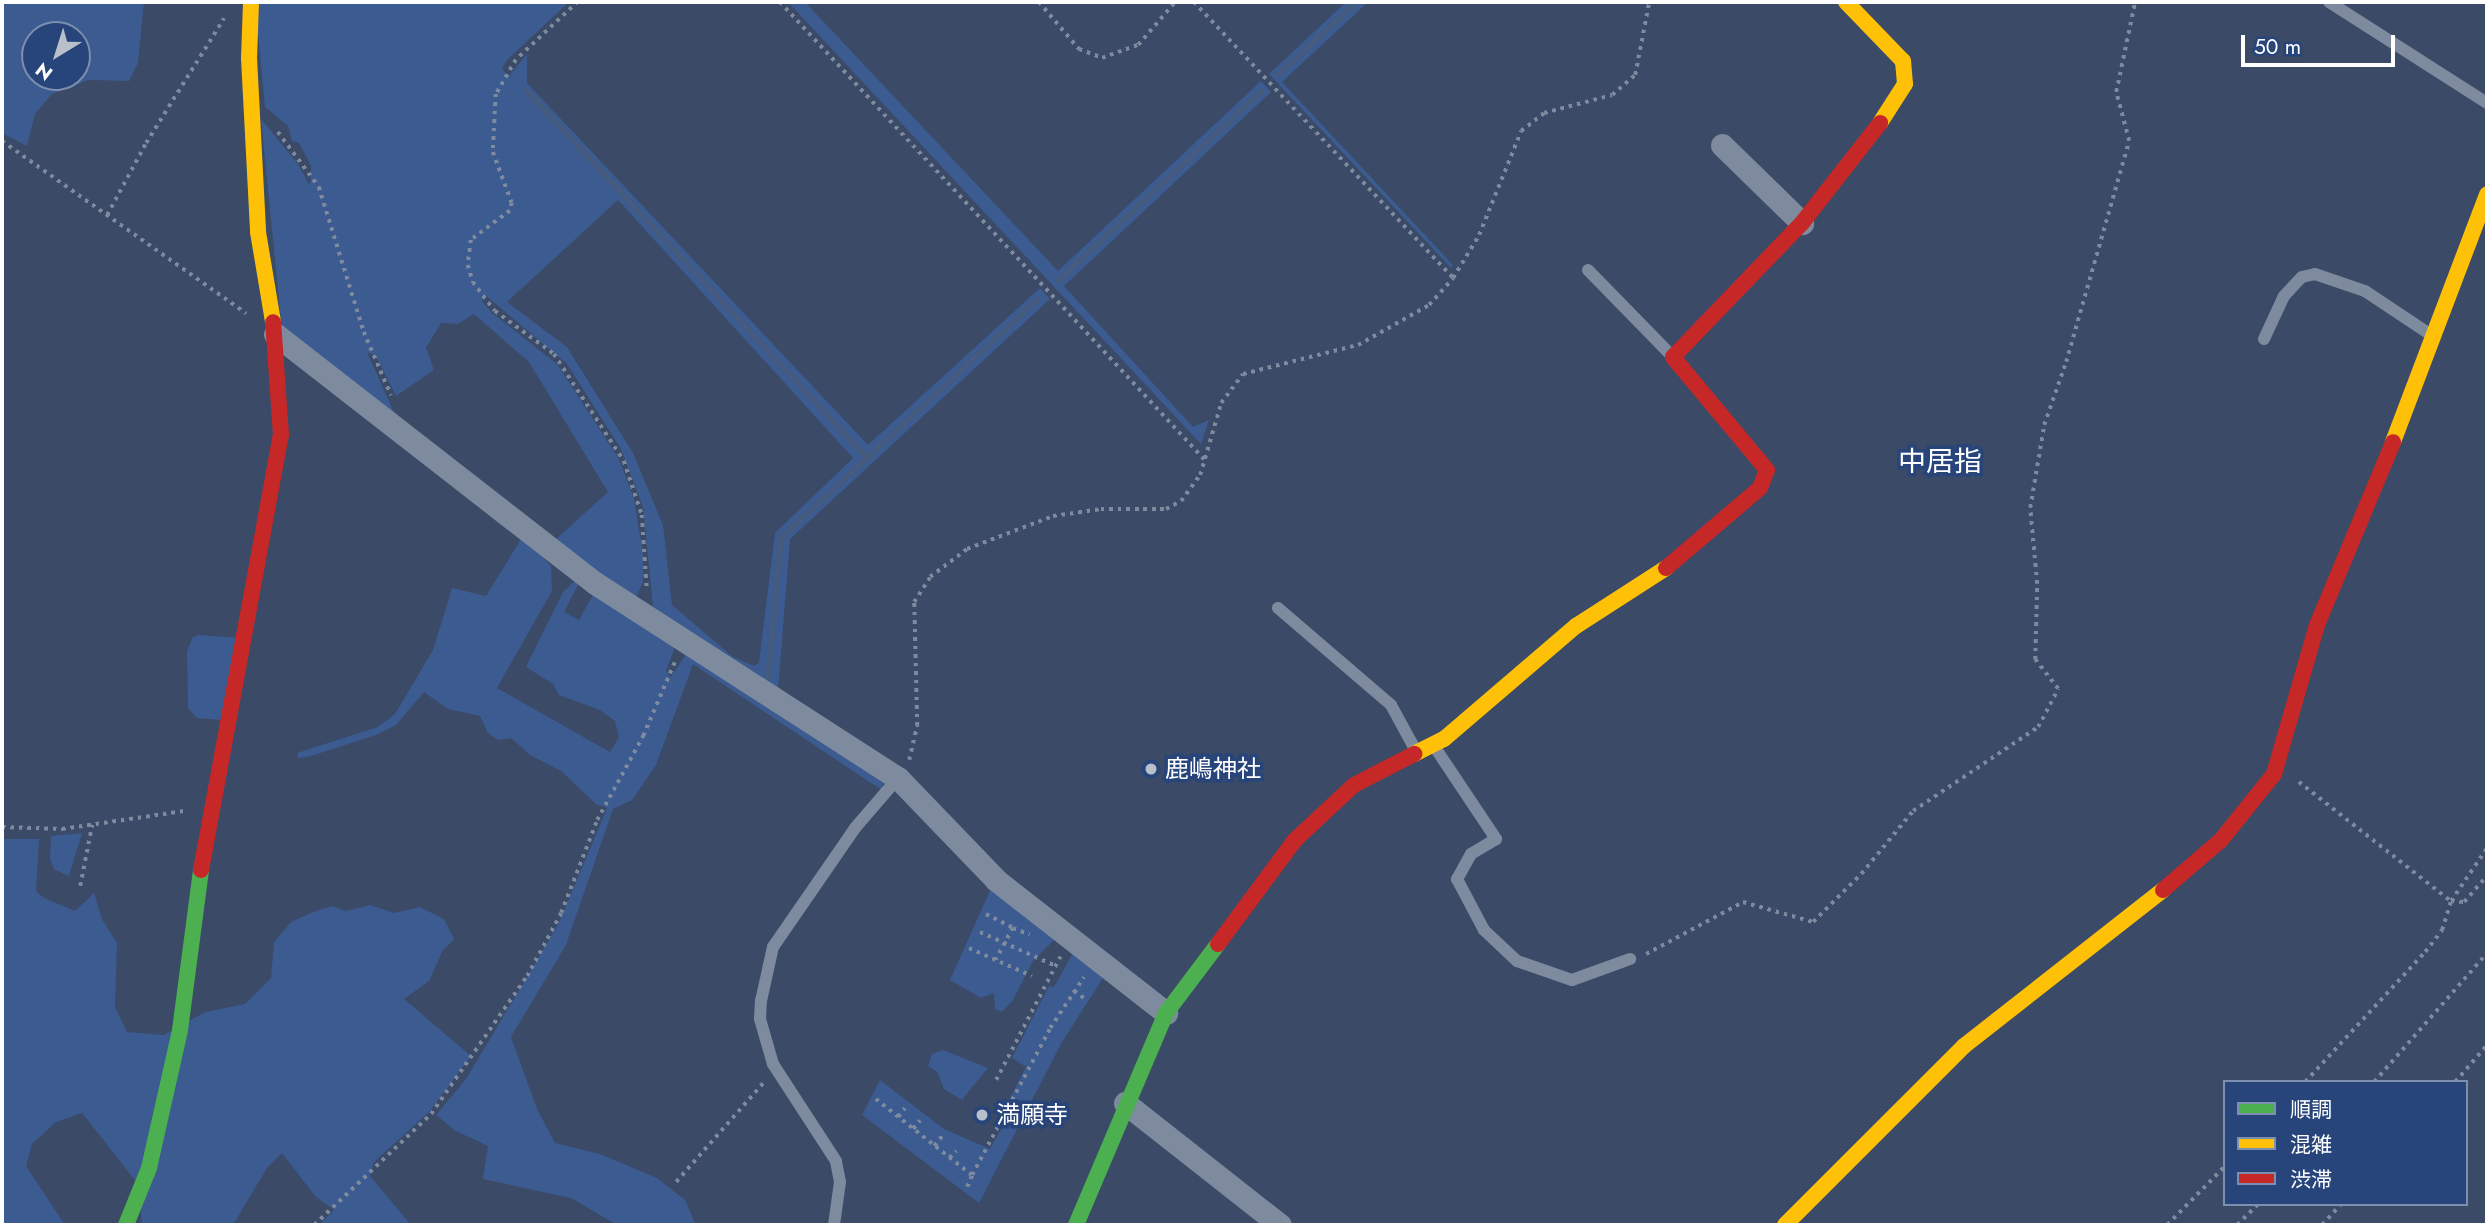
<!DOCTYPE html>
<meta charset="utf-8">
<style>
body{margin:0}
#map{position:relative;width:2489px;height:1227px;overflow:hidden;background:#3a4a67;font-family:Jost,"Noto Sans JP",sans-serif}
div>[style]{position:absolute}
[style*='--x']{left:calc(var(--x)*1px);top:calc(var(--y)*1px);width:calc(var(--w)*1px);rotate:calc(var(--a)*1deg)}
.green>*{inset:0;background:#3b5b91}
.stream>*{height:6px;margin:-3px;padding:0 3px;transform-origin:3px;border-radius:3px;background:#455b80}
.path>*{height:3.5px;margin-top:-1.75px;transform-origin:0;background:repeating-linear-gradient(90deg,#7e8b9e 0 3.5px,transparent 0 8.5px)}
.lane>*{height:12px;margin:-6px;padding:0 6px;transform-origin:6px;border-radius:6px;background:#7e8b9e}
.street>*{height:23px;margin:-11.5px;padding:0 11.5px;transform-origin:11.5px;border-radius:11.5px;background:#7e8b9e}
.fast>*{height:16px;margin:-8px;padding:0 8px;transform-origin:8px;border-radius:8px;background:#4caf50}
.slow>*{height:16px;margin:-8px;padding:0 8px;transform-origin:8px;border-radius:8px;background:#ffc107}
.jam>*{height:16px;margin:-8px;padding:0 8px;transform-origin:8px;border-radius:8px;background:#c62828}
.dots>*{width:19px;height:19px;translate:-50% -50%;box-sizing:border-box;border:4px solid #27457a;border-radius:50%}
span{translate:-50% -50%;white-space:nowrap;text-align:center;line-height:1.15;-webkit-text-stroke:7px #27457a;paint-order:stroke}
.poi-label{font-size:24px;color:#fff}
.left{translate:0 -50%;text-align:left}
.quarter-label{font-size:28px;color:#fff}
.frame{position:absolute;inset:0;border:4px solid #fff;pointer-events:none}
.legend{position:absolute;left:2223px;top:1080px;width:245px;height:126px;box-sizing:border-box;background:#27457a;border:2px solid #7d8faf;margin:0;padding:9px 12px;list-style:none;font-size:21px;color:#fff}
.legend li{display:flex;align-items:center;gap:14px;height:35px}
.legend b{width:35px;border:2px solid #7d8faf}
.north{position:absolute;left:21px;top:21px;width:70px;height:70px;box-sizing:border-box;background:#27457a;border:2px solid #7d8faf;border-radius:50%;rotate:218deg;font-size:19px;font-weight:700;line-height:28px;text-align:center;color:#fff}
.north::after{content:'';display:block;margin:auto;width:24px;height:32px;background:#bac0ca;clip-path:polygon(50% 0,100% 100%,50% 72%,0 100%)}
.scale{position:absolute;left:2241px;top:35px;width:154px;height:32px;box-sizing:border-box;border:4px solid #fff;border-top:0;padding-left:9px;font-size:21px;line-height:24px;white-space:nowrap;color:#fff;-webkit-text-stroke:5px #27457a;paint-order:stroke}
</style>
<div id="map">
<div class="green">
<div style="clip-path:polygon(evenodd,2px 2px,144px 2px,138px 63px,129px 81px,88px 80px,52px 94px,35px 114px,27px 146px,2px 133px,2px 2px,35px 35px,77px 35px,77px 77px,35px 77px,35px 35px)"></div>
<div style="clip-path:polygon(evenodd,255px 2px,569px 2px,507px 60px,502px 68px,505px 73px,508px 77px,527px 54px,527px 83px,868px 445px,1040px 288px,1050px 299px,790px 539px,778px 691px,653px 607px,643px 507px,621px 449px,567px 364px,485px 295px,482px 301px,492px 313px,557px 364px,619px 459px,634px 499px,643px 553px,643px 582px,635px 600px,554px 541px,608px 492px,529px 362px,474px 314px,458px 324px,441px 323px,426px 348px,434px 370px,396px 396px,376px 356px,367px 352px,396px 417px,282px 330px,261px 119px,298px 164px,310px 186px,311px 166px,299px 143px,292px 141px,288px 126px,265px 107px,255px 2px,618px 200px,853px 458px,775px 533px,759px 663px,754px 666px,733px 657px,672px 605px,663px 525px,633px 453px,567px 347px,507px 302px,618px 200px)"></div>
<div style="clip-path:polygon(788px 2px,805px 2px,1058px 271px,1261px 81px,1271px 92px,1064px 286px,1193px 427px,1209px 420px,1201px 444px)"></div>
<div style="clip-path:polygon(1346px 2px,1368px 2px,1282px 82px,1453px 265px,1451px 268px,1269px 74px)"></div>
<div style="clip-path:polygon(evenodd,523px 536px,551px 566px,552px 591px,497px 688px,610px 752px,619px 737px,615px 721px,600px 710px,559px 695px,553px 684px,526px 667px,563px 592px,578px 578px,676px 645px,666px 671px,671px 677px,689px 650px,882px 777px,884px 783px,881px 789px,871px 783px,693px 664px,656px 765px,632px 800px,613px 809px,566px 945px,511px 1037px,537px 1109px,555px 1143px,600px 1154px,657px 1178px,685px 1200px,696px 1225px,617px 1225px,571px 1198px,483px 1179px,488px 1146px,454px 1130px,436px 1115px,466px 1079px,558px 925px,607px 808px,596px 804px,561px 771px,530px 755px,511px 738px,498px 740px,488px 733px,480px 716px,448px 709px,424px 692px,396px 725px,376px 735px,311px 756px,298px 758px,297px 753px,378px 727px,395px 714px,433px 650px,452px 588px,486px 596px,523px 536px,579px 583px,595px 591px,579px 620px,564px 612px,579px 583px)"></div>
<div style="clip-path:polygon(199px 635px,239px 638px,221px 720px,197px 718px,188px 708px,187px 651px,193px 637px)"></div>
<div style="clip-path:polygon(82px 833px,69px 876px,55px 870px,50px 860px,51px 836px)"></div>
<div style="clip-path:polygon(2px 839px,39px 839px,36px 891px,44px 898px,75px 911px,94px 893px,102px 919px,117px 943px,115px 1007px,127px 1032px,164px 1035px,205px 1012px,245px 1004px,271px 978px,274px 942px,291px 922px,313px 912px,332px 906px,346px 911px,370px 905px,394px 913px,420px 907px,444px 919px,454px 939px,443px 950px,429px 981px,404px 999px,471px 1056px,429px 1112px,374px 1162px,370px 1176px,411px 1225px,319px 1225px,334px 1210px,315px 1196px,282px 1153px,267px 1168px,233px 1225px,142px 1225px,138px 1184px,82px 1113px,56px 1122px,32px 1144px,26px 1166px,65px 1225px,2px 1225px)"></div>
<div style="clip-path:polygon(993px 884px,1056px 938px,1033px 961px,1013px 1000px,1002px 1012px,995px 1009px,994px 993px,981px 998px,950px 980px)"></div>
<div style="clip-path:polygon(1074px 951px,1105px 975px,1062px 1042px,979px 1203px,862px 1115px,880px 1080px,944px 1129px,990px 1149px,1012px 1109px,1006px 1106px,1026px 1067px,1012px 1058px,1049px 986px,1054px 987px)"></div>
<div style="clip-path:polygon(943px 1050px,988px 1068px,962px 1100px,944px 1089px,937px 1072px,928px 1066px,932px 1054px)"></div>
</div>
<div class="stream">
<div style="--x:1279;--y:74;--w:106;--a:-42.7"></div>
<div style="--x:526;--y:90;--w:502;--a:47.18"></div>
<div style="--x:1059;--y:280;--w:277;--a:-43"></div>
<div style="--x:768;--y:677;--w:140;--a:-84.7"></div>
<div style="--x:781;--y:538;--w:350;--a:-42.9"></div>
</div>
<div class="path">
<div style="--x:578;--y:2;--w:85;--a:136.9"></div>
<div style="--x:516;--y:60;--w:39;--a:120"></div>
<div style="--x:496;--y:94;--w:58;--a:93"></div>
<div style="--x:493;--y:152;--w:54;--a:69.6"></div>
<div style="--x:512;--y:203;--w:8;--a:104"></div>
<div style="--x:510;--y:211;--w:49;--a:143.4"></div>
<div style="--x:471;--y:240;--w:25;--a:97"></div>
<div style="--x:468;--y:265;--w:18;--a:74"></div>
<div style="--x:473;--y:282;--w:36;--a:53"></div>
<div style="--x:495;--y:311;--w:73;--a:36.1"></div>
<div style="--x:554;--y:354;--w:128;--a:56.8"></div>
<div style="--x:624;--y:461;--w:57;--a:71.6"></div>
<div style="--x:642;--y:515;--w:75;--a:86.2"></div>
<div style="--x:780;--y:2;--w:626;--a:47.14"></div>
<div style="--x:1039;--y:2;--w:62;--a:49.6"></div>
<div style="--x:1079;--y:49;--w:25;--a:21"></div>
<div style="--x:1102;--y:58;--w:38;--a:-20"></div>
<div style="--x:1138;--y:45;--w:57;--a:-49.3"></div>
<div style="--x:1194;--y:2;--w:378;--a:46.8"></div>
<div style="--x:278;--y:132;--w:69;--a:53.3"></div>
<div style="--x:319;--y:187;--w:152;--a:72.8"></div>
<div style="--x:364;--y:332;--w:69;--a:66.8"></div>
<div style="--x:2;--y:141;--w:299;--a:35.2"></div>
<div style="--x:107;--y:215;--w:82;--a:-61.6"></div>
<div style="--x:146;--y:143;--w:147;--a:-58"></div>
<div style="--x:909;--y:760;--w:35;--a:-77"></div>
<div style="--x:917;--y:726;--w:124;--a:-91.4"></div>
<div style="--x:914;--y:602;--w:30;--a:-57"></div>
<div style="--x:930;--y:577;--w:46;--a:-37.1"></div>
<div style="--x:967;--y:549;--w:92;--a:-21"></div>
<div style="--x:1053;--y:516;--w:49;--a:-8.3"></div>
<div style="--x:1101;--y:509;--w:65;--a:0"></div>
<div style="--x:1166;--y:509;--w:17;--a:-28"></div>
<div style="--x:1181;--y:501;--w:32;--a:-54"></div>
<div style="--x:1200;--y:475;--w:75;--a:-73.7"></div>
<div style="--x:1221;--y:403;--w:36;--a:-53"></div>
<div style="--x:1243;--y:374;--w:119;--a:-14.2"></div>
<div style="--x:1358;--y:345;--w:81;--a:-29.4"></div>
<div style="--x:1429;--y:305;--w:36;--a:-48"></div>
<div style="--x:1453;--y:278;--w:50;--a:-58.8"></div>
<div style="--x:1479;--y:235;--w:112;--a:-68"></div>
<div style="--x:1521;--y:131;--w:29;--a:-38"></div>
<div style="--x:1544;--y:113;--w:70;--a:-14.8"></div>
<div style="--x:1612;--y:95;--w:30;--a:-41"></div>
<div style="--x:1635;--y:75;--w:74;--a:-79.1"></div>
<div style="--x:2299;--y:782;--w:193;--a:38.1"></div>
<div style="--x:2451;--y:901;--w:13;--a:4"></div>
<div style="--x:2464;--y:902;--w:35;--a:-49"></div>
<div style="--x:2;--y:827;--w:60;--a:1.9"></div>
<div style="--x:62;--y:829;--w:123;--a:-8.4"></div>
<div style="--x:80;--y:886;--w:62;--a:-78.9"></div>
<div style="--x:986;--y:914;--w:30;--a:27"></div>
<div style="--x:1013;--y:928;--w:36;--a:118"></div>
<div style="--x:1013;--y:928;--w:18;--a:22"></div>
<div style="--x:980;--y:932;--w:83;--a:24.1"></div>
<div style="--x:969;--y:948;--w:69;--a:24"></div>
<div style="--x:1646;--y:954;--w:110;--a:-28.2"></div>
<div style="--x:1743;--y:902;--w:73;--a:15.9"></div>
<div style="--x:1813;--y:922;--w:68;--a:-45"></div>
<div style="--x:1861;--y:874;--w:82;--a:-50.5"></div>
<div style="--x:1913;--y:811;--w:151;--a:-33.9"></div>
<div style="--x:2038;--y:727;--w:43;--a:-62.2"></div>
<div style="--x:2058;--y:689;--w:37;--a:-128"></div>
<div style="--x:2035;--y:660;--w:76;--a:-88.5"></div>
<div style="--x:2037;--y:584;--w:76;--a:-95.3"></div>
<div style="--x:2030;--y:508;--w:84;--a:-80.4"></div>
<div style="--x:2044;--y:425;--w:67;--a:-70.8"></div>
<div style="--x:2066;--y:362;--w:230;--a:-74.1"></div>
<div style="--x:2129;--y:141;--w:51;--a:-104.9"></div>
<div style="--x:2116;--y:92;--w:92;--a:-78.1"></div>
<div style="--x:1074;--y:991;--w:12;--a:35"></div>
<div style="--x:996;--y:1080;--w:139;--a:-62.5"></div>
<div style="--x:2305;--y:1082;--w:177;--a:-47.3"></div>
<div style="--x:2425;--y:952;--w:28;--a:-52"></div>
<div style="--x:2442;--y:930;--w:30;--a:-73"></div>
<div style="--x:2451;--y:901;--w:64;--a:-55.8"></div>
<div style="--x:2374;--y:1082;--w:171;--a:-48.8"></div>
<div style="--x:2455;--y:1082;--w:49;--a:-49.1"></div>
<div style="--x:876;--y:1099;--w:122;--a:38.4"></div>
<div style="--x:972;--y:1175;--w:166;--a:-62"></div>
<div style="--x:1050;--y:1028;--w:61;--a:-56.3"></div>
<div style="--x:898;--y:1117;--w:11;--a:-52"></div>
<div style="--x:913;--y:1129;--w:11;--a:-52"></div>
<div style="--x:934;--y:1146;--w:13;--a:-51"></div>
<div style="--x:949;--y:1158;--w:10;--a:-45"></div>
<div style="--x:676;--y:1182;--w:135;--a:-48.6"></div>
<div style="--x:967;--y:1187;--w:13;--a:-67"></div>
<div style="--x:314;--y:1225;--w:161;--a:-43.5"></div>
<div style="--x:431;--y:1114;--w:168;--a:-55.2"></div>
<div style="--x:527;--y:976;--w:72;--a:-61.6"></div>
<div style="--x:561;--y:913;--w:100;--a:-68.8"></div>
<div style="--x:597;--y:820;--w:96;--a:-61.3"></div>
<div style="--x:643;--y:736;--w:84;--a:-66.8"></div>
<div style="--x:2167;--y:1225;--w:83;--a:-45.5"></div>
<div style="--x:2237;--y:1225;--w:30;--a:-45"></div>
<div style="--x:2322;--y:1225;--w:28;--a:-48"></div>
</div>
<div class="lane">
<div style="--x:2329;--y:2;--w:188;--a:32.6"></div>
<div style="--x:1588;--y:270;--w:122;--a:45.7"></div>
<div style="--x:2264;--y:339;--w:47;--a:-65.1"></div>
<div style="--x:2284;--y:296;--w:26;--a:-47"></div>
<div style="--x:2302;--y:277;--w:13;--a:-13"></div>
<div style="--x:2315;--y:274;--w:53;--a:18.8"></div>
<div style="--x:2365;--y:291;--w:79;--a:33.7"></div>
<div style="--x:1278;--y:608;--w:149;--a:40.6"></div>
<div style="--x:1391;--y:705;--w:52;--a:61.5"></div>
<div style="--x:1434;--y:746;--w:112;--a:56.3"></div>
<div style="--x:1496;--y:839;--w:29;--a:149"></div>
<div style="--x:1471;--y:854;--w:29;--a:119"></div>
<div style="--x:1457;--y:879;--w:58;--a:62.1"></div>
<div style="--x:1484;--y:930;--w:45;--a:43.2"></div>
<div style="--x:1517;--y:961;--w:58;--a:19.1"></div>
<div style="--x:1572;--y:980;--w:62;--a:-19.9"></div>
<div style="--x:834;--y:1225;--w:43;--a:-82.1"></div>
<div style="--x:840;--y:1182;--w:21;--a:-101"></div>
<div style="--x:836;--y:1161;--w:116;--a:-123"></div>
<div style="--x:773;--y:1064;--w:47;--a:-106.1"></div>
<div style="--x:760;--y:1019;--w:18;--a:-87"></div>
<div style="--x:761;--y:1001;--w:55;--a:-77.5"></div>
<div style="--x:773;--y:947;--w:145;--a:-55.4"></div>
<div style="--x:855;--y:828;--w:66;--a:-49.3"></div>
</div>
<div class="street">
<div style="--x:1722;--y:145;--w:112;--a:44.3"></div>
<div style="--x:275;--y:334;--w:405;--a:37.9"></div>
<div style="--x:595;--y:583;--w:360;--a:32.8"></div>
<div style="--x:898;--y:778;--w:141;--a:46.1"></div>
<div style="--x:996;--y:880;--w:216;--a:38"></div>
<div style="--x:1125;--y:1103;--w:197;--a:38.2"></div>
</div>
<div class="fast">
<div style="--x:126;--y:1225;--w:61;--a:-68"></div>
<div style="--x:149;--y:1168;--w:141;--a:-77.3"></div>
<div style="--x:180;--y:1030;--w:161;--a:-82.5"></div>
<div style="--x:1076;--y:1225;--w:230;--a:-67"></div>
<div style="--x:1166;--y:1013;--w:86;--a:-53"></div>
</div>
<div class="slow">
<div style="--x:251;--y:2;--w:56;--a:92"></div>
<div style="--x:249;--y:58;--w:174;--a:87"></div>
<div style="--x:258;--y:232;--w:91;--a:80.5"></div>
<div style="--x:1846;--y:2;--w:82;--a:46"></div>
<div style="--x:1903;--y:61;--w:23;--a:85"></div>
<div style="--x:1905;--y:84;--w:46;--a:122.7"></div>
<div style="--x:2393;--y:442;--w:265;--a:-69.2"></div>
<div style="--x:1414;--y:754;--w:34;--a:-27"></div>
<div style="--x:1444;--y:739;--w:174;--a:-40.6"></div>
<div style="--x:1576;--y:626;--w:107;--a:-32.8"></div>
<div style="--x:1785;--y:1225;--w:253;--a:-45"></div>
<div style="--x:1964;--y:1046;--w:253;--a:-38.1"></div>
</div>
<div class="jam">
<div style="--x:1666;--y:568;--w:123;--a:-40.4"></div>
<div style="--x:1760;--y:488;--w:19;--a:-69"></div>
<div style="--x:1767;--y:470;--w:147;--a:-129.8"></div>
<div style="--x:1673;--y:357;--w:186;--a:-46.1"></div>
<div style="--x:1802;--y:223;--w:127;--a:-52"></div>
<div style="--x:201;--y:870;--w:442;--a:-79.6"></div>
<div style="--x:281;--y:435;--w:113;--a:-94"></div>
<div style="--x:2163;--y:890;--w:77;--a:-40.8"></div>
<div style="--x:2221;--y:840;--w:85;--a:-51.2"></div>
<div style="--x:2274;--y:774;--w:155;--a:-73.9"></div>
<div style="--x:2317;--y:625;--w:198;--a:-67.4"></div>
<div style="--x:1218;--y:944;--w:129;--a:-53.5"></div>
<div style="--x:1295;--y:840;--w:81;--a:-43"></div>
<div style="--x:1354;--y:785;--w:68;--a:-27.3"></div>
</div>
<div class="dots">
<div style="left:1151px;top:769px;background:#bac0ca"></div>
<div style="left:982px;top:1115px;background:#bac0ca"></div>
</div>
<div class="poi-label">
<span class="left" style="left:1165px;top:769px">鹿嶋神社</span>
<span class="left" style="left:996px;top:1115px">満願寺</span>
</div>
<div class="quarter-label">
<span style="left:1940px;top:462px">中居指</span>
</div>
<div class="frame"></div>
<ul class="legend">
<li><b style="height:9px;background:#4caf50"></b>順調</li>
<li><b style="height:9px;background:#ffc107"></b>混雑</li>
<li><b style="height:9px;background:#c62828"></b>渋滞</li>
</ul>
<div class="north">N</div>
<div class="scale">50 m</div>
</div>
